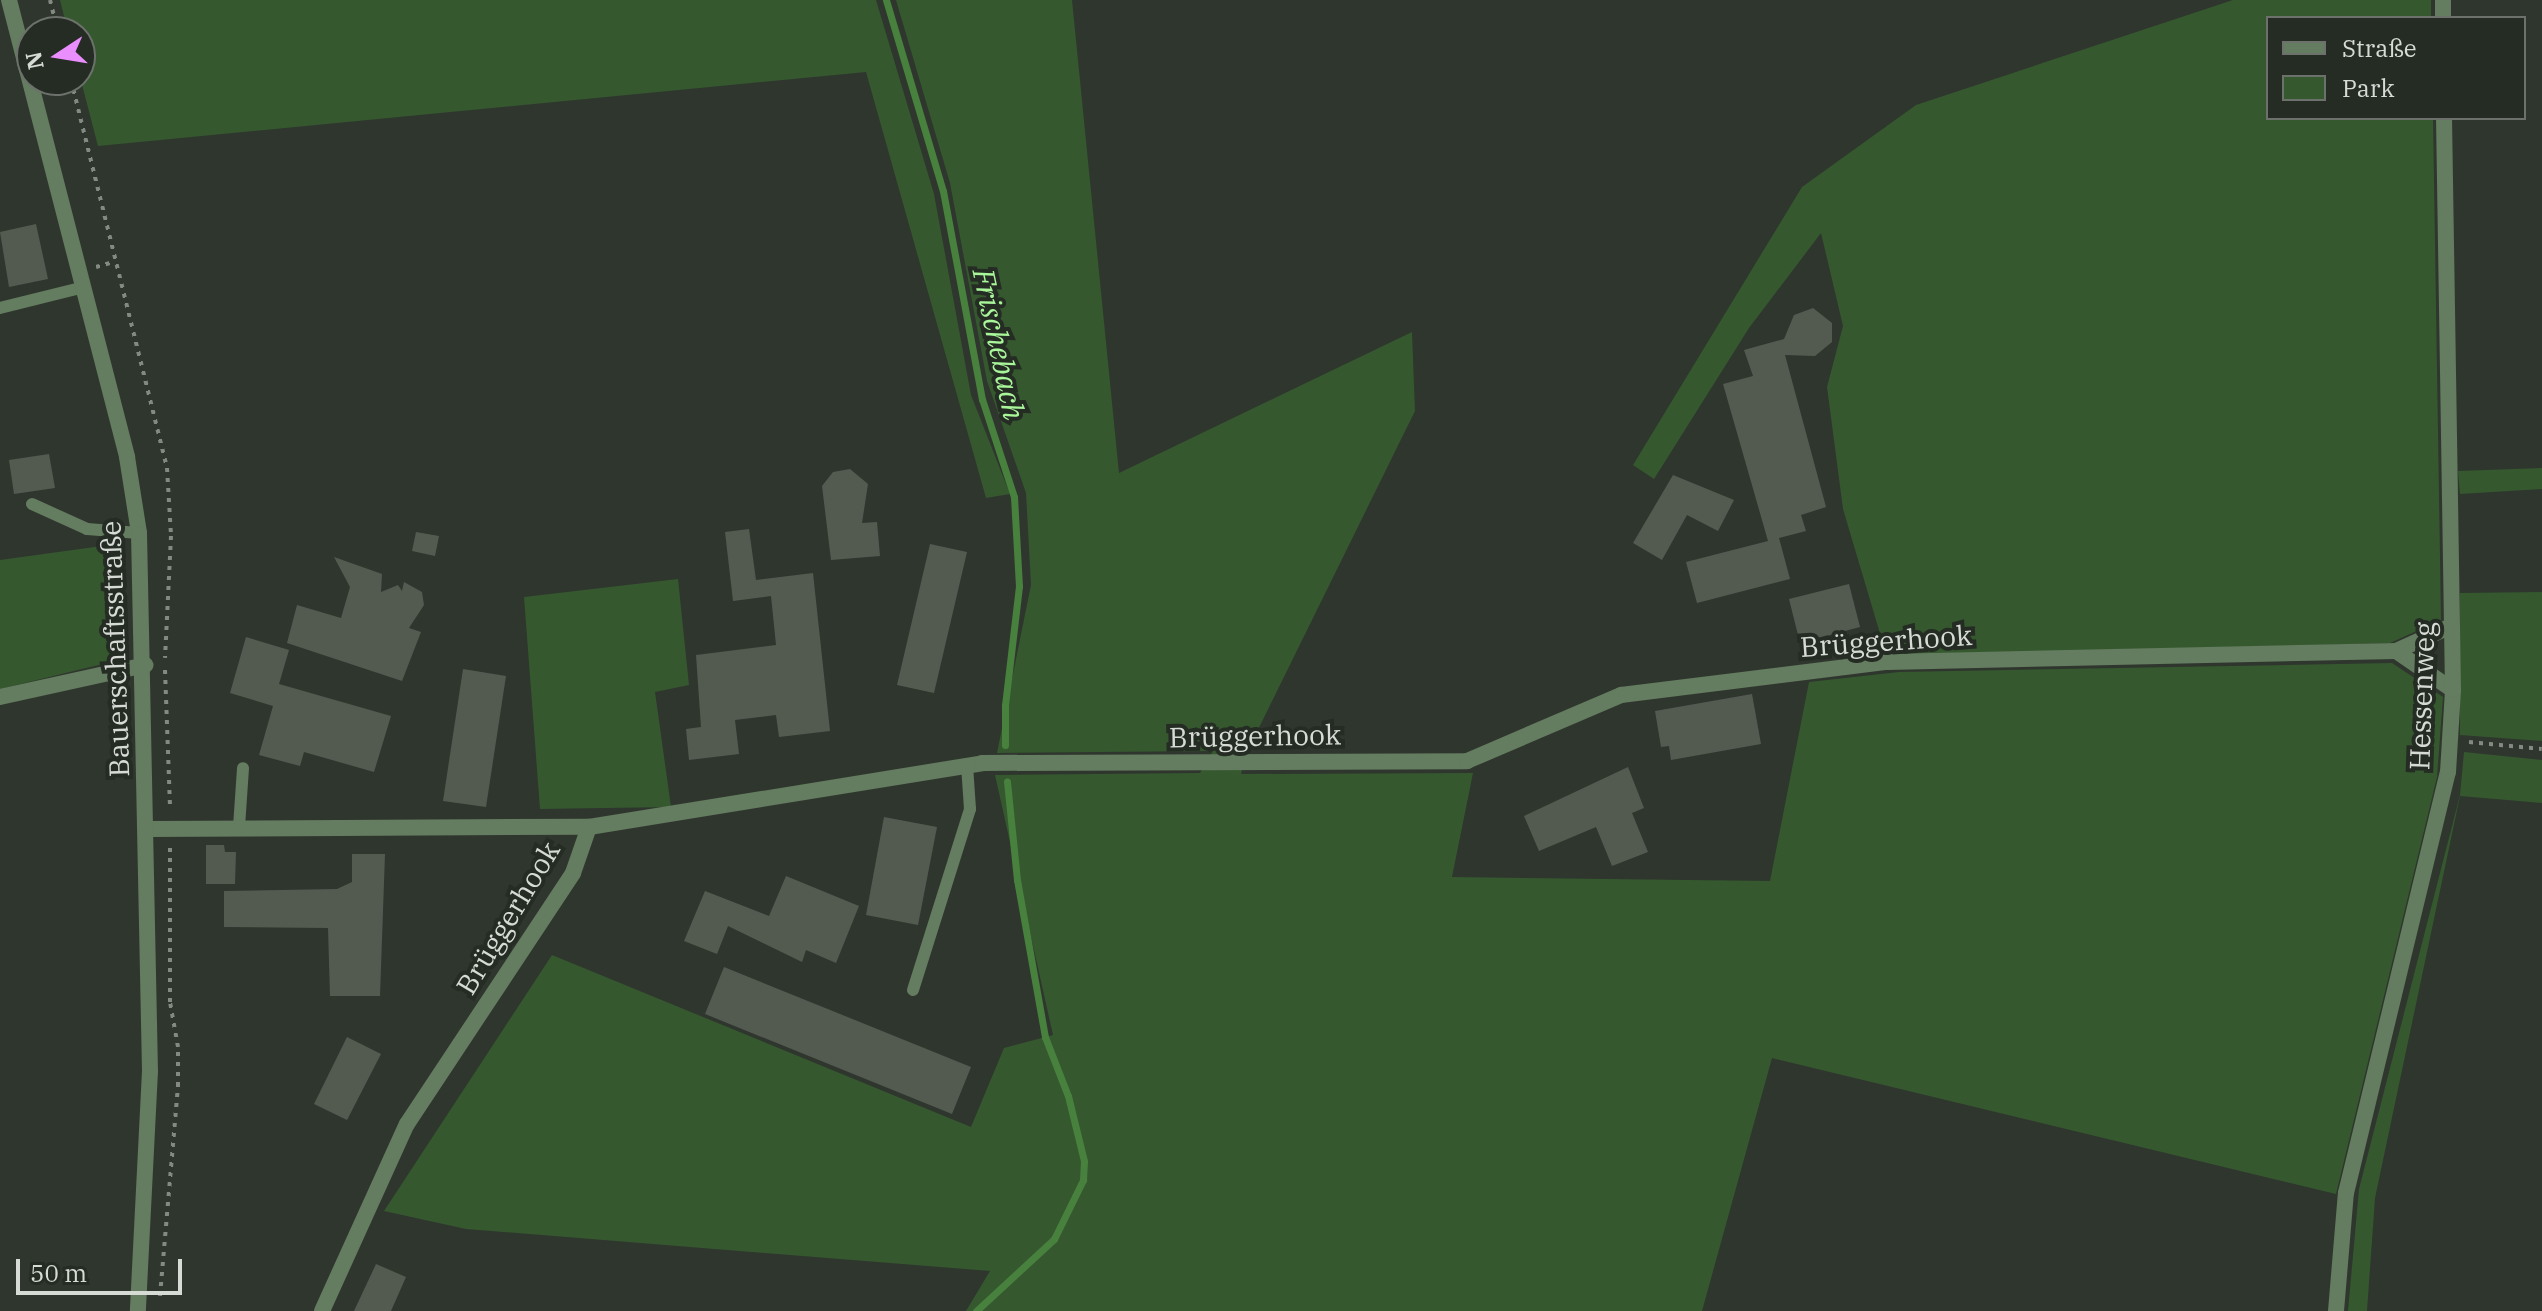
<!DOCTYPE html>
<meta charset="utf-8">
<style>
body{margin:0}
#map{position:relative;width:2542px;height:1311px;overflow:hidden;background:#2f362e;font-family:"IBM Plex Serif",serif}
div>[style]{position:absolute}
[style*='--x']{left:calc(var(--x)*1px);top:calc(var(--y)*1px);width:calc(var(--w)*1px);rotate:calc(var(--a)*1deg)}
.green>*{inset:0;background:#35582f}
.stream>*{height:7px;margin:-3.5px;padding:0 3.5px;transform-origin:3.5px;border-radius:3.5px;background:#48803e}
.building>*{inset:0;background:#535b51}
.path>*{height:4px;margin-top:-2px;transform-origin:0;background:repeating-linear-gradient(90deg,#848a83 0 4px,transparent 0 10px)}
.service>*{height:12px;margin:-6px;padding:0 6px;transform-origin:6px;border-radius:6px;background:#647c5f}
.minor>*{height:16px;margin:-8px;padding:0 8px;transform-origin:8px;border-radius:8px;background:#647c5f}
.tertiary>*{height:16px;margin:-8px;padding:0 8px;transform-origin:8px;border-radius:8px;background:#647c5f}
span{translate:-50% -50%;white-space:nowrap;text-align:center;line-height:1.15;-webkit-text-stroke:8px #252c24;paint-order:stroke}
.street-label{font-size:28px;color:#d7dbd6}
.water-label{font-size:30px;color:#a9f69a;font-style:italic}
.legend{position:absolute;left:2266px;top:16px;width:260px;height:104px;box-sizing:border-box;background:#252c24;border:2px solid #6c726b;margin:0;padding:10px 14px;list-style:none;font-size:24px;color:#d7dbd6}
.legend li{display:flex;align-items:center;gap:16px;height:40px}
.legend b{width:40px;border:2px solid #6c726b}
.north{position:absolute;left:16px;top:16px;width:80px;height:80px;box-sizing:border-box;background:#252c24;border:2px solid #6c726b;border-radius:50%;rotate:258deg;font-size:22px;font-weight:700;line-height:32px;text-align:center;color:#d7dbd6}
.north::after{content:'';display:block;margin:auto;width:28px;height:36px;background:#ea8dfd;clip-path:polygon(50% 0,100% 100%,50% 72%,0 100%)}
.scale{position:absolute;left:16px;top:1259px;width:166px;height:36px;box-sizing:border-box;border:4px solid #d7dbd6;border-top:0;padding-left:10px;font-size:24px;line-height:28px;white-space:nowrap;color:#d7dbd6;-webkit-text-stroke:6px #252c24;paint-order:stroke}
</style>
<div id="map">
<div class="green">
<div style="clip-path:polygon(60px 0,876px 0,934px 194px,971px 395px,1010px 494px,986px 498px,866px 72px,98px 146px,80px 77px,80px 32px,68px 32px)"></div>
<div style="clip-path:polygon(896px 0,1072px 0,1119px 473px,1412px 332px,1415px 411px,1246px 754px,1241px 774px,1473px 773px,1452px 877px,1770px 881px,1809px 682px,1899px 672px,2392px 663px,2443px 697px,2437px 777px,2336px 1194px,1772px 1058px,1702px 1311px,966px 1311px,990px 1271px,466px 1229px,384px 1211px,552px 955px,971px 1127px,1004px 1048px,1053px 1035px,995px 775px,1200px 773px,1213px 751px,997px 753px,1031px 585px,1026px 493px,987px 381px,950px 183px)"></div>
<div style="clip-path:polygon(2233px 0,2431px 0,2431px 18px,2268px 18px,2268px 118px,2433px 118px,2441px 620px,2390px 643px,1887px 657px,1843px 509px,1827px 387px,1843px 326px,1821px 233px,1749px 328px,1654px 479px,1633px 465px,1802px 187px,1916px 105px)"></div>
<div style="clip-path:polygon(2542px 468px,2542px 489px,2460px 494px,2458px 471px)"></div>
<div style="clip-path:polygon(109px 545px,119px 660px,0 689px,0 560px)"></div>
<div style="clip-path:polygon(678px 579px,689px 685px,655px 692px,671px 807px,540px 809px,524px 597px)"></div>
<div style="clip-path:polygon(2542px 592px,2542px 741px,2460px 735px,2460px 593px)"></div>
<div style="clip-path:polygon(2464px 752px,2542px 760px,2542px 803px,2460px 796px,2375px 1198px,2367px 1311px,2348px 1311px,2359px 1189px,2460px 795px)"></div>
</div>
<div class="stream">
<div style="--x:886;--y:0;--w:199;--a:73.4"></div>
<div style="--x:943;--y:191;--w:212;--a:79.4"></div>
<div style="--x:982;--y:399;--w:103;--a:71.9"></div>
<div style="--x:1014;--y:497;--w:89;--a:86.8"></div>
<div style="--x:1019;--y:586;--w:120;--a:96.7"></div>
<div style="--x:1005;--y:705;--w:40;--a:90"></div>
<div style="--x:976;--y:1311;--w:106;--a:-42.7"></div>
<div style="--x:1054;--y:1239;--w:66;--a:-63.8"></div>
<div style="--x:1083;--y:1180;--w:19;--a:-87"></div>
<div style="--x:1084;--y:1161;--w:67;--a:-103.8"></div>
<div style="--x:1068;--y:1096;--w:63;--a:-111.3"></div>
<div style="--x:1045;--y:1037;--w:159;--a:-100.1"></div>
<div style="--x:1017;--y:880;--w:99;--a:-95.8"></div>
</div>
<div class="building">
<div style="clip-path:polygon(36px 224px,48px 279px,9px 287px,0 232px)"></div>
<div style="clip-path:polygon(1813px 308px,1832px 323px,1832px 342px,1815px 356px,1785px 355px,1826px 507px,1801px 515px,1806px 531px,1779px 538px,1790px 579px,1697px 603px,1686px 562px,1768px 541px,1723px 384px,1753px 376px,1744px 350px,1784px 339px,1794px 315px)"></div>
<div style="clip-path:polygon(49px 454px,55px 488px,14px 494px,9px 460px)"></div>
<div style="clip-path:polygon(850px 469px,868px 484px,862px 523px,877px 522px,880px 556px,831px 560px,822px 486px,833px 472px)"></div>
<div style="clip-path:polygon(1673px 475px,1734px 500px,1718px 531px,1687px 515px,1662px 560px,1633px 543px)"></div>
<div style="clip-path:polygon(749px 529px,756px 580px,813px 573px,830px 731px,779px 737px,776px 715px,735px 720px,739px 754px,689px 760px,686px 729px,701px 727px,696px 655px,776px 645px,771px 596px,733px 601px,725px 532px)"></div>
<div style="clip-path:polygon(416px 532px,439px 536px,435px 556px,412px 551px)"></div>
<div style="clip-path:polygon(930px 544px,967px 552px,934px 693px,897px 685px)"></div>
<div style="clip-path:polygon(334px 557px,382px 574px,381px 592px,398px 585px,402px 591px,404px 582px,422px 592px,424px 605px,409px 628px,421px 632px,402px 681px,287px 643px,297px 605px,341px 618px,350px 587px)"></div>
<div style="clip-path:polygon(1849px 584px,1860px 627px,1800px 643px,1789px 599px)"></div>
<div style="clip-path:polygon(246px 637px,289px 650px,279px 684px,391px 716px,374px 772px,304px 752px,300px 766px,259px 755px,273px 706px,230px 693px)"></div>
<div style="clip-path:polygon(463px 669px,506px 676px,486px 807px,443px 801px)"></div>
<div style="clip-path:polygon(1752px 694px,1761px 744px,1671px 760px,1669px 746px,1661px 747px,1655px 711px)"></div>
<div style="clip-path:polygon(1628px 767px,1644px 808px,1632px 813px,1648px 852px,1612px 866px,1596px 827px,1539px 851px,1524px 816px)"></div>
<div style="clip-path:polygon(884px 817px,937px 827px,918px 925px,866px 915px)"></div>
<div style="clip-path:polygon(206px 845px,224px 845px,225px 852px,236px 852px,235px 884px,206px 884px)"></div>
<div style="clip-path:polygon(352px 854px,385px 854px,380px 996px,330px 996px,328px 928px,224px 927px,224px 891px,337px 889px,352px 882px)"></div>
<div style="clip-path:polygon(786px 876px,859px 906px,836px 963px,806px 950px,802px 962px,728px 926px,717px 954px,684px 941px,705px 891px,769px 916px)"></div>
<div style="clip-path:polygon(724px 967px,971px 1067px,952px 1114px,705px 1014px)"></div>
<div style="clip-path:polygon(347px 1037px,381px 1054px,347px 1120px,314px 1104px)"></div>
<div style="clip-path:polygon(376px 1264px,406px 1277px,391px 1311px,354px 1311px)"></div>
</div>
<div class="path">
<div style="--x:50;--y:0;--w:33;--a:76"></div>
<div style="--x:71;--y:80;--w:400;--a:76.1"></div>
<div style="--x:167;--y:468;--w:68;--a:86.6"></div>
<div style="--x:171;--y:536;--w:122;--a:92.8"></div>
<div style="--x:96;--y:267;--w:18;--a:-16"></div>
<div style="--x:165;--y:670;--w:139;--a:87.9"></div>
<div style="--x:2469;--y:742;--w:73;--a:5.5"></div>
<div style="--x:160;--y:1296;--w:211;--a:-85.1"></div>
<div style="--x:178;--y:1086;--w:39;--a:-90"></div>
<div style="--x:178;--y:1047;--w:46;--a:-100.1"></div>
<div style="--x:170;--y:1002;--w:156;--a:-90"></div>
</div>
<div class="service">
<div style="--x:0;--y:308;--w:87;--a:-14"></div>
<div style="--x:32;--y:504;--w:60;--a:24.4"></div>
<div style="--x:87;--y:529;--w:52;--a:4.4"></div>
<div style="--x:239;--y:827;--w:59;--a:-86.1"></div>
<div style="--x:913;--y:990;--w:190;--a:-72.5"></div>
<div style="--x:970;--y:809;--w:44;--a:-93.9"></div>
</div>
<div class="minor">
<div style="--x:2443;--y:0;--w:18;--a:90"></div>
<div style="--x:2396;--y:651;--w:60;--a:-24.4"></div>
<div style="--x:0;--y:697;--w:149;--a:-12.4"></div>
<div style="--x:148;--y:829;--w:441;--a:-0.3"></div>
<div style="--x:322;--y:1311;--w:205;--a:-65.6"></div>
<div style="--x:407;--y:1124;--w:301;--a:-56.5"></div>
<div style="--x:573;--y:873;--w:49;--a:-70.8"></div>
<div style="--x:589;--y:827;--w:398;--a:-9.2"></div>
<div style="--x:982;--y:763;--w:485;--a:-0.2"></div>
<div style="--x:1467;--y:761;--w:168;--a:-23.2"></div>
<div style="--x:1621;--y:695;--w:268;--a:-7.1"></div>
<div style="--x:1887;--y:662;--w:509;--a:-1.24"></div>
<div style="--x:2396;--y:651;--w:69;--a:34.4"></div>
<div style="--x:2336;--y:1311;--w:118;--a:-85.2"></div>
<div style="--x:2346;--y:1193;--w:433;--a:-76.4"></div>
<div style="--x:2448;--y:772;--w:82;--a:-86.5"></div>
<div style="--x:2453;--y:690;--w:572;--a:-90.9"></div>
</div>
<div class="tertiary">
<div style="--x:9;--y:0;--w:472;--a:75.5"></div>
<div style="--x:127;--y:457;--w:77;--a:81"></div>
<div style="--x:139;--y:533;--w:538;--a:88.83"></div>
<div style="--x:150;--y:1071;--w:240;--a:92.9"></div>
</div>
<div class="street-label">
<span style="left:1886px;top:641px;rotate:-4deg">Brüggerhook</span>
<span style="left:115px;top:649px;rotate:-92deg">Bauerschaftsstraße</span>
<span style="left:2422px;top:696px;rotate:-88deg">Hessenweg</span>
<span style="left:1255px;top:736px;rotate:-1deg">Brüggerhook</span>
<span style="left:508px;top:918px;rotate:-59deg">Brüggerhook</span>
</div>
<div class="water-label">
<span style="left:999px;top:344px;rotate:78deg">Frischebach</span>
</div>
<ul class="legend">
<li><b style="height:10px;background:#647c5f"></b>Straße</li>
<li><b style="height:22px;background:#35582f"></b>Park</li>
</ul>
<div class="north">N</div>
<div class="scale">50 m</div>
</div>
